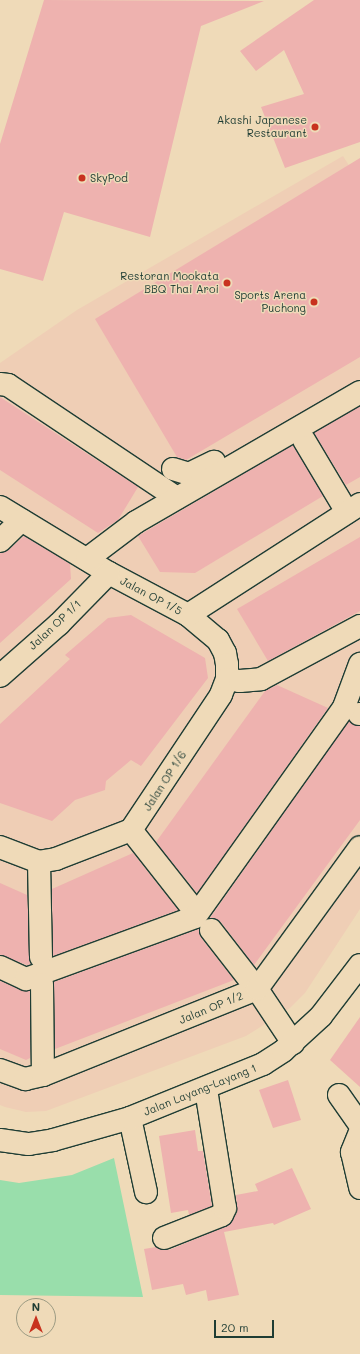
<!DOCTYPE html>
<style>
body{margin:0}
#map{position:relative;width:360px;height:1354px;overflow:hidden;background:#efdab8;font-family:Mali,sans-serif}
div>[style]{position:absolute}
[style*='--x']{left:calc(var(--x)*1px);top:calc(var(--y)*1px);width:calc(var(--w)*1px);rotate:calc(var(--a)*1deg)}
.built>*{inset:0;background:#efceb5}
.green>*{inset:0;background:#99deab}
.building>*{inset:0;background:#eeb2af}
.roads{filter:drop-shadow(1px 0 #1f3d34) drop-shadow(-1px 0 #1f3d34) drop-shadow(0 1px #1f3d34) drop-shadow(0 -1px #1f3d34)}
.minor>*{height:22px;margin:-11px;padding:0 11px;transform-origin:11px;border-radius:11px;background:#efdab8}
.dots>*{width:11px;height:11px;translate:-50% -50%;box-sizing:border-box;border:2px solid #efdab8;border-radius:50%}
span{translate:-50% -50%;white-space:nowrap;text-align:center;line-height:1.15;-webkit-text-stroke:3px #efdab8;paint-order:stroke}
.poi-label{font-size:11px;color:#1f3d34}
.right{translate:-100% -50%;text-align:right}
.left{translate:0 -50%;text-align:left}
.street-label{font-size:11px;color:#1f3d34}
.north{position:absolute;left:16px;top:1298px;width:40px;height:40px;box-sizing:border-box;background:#efdab8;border:1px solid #9c9b83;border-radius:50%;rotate:0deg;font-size:11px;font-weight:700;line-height:16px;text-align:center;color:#1f3d34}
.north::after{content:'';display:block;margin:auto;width:14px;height:18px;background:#c8321e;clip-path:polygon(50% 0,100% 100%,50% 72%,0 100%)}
.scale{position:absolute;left:214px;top:1320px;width:60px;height:18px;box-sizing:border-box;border:2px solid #1f3d34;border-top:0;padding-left:5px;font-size:12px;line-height:14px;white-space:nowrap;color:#1f3d34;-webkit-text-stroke:3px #efdab8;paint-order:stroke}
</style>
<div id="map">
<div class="built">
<div style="clip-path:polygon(343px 156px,360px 183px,360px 909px,305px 993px,290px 1008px,246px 1036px,46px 1111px,26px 1112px,5px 1107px,0 1105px,0 363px,77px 310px)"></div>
</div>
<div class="green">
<div style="clip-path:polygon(114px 1158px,143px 1297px,0 1295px,0 1180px,19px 1183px,72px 1175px)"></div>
</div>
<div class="building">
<div style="clip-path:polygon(44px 0,264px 1px,201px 26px,150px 237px,64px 212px,43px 281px,0 269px,0 144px)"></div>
<div style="clip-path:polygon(314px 0,360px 0,360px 142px,285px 168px,261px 107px,304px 94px,284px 50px,256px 71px,240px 51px)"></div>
<div style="clip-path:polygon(360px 158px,360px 357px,186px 460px,177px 457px,95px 319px)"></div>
<div style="clip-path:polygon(0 397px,138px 487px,118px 520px,98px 533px,0 470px)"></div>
<div style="clip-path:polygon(360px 406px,360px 477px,346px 485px,314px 433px)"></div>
<div style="clip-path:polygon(293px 445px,323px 496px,195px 573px,160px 572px,138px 536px)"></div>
<div style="clip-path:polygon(24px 536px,70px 564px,71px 579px,0 643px,0 553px,9px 550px)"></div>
<div style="clip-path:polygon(360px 537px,360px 611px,268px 661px,237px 609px)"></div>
<div style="clip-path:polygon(131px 615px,205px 658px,208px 678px,141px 766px,131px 760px,106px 781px,105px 790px,75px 800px,52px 821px,0 803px,0 724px,70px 659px,65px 655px,108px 618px)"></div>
<div style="clip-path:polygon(277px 685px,328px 708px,197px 893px,156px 842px,265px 691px)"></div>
<div style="clip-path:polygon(349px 721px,360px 726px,360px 820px,254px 965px,221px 922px,210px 918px)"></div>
<div style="clip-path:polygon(133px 853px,178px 910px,53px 956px,52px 889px)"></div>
<div style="clip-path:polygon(0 883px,27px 895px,31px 964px,27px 965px,0 955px)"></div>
<div style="clip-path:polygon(199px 929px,201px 938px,234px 980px,55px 1049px,54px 982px)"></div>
<div style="clip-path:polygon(0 981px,21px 990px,30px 991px,30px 1058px,26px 1060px,0 1049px)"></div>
<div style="clip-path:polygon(360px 1017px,360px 1087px,330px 1060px)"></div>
<div style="clip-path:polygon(288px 1080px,301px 1120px,273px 1128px,259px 1090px)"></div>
<div style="clip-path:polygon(195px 1130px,198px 1151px,203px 1151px,212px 1206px,189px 1215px,188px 1210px,171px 1213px,159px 1136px)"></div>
<div style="clip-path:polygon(292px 1168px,311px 1209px,274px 1225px,273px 1223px,224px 1232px,239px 1295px,208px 1301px,206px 1290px,186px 1295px,183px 1284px,152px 1290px,144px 1249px,156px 1247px,169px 1250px,227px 1226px,237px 1213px,236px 1195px,258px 1191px,255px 1184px)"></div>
</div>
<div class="roads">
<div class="minor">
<div style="--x:0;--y:384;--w:8;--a:7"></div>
<div style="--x:8;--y:385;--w:203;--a:33.8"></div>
<div style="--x:304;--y:440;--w:84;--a:59.2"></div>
<div style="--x:173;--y:469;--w:17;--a:17"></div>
<div style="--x:189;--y:474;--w:28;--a:-26"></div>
<div style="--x:0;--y:507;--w:127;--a:31.2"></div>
<div style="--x:109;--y:573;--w:89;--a:28"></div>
<div style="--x:188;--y:615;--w:39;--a:40"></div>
<div style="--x:218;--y:640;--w:15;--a:62"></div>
<div style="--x:225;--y:653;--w:11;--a:80"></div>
<div style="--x:227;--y:664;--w:15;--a:90"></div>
<div style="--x:227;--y:679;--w:17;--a:111"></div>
<div style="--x:221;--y:695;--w:162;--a:123.7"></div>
<div style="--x:131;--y:830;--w:80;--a:158.9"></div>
<div style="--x:56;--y:859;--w:17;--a:170"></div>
<div style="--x:39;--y:862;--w:42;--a:-159"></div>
<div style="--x:0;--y:541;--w:30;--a:-44"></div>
<div style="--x:87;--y:559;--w:61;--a:-37.1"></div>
<div style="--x:136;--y:522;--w:259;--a:-30.1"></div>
<div style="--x:188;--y:615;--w:205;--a:-32.8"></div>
<div style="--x:0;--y:676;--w:79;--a:-41.4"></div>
<div style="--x:59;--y:624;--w:71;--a:-45.6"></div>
<div style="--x:227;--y:679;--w:13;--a:9"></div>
<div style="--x:240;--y:681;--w:21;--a:-5"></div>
<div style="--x:261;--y:679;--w:112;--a:-28.2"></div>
<div style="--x:359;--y:714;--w:1;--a:0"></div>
<div style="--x:131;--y:830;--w:95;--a:51.8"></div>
<div style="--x:39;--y:862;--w:95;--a:88.8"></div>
<div style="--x:211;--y:930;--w:75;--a:52.1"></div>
<div style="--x:257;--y:989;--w:65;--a:56.3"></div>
<div style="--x:0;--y:967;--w:29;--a:25"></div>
<div style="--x:26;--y:979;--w:180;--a:-20.1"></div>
<div style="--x:195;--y:917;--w:257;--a:-54.6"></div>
<div style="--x:344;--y:707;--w:46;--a:-69.6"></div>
<div style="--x:42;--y:984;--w:91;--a:89.4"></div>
<div style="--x:0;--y:1070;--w:27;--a:20"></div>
<div style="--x:25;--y:1079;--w:18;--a:-13"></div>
<div style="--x:43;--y:1075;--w:231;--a:-21.9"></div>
<div style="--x:257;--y:989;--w:175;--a:-54"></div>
<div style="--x:339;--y:1095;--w:37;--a:55"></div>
<div style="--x:130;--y:1118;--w:76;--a:77.8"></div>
<div style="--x:360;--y:1132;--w:22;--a:112"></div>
<div style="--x:352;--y:1152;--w:37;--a:77"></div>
<div style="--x:0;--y:1140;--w:29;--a:8"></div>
<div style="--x:29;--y:1144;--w:24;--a:-9"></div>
<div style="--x:53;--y:1140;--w:80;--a:-15.9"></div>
<div style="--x:130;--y:1118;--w:144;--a:-22.1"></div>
<div style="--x:263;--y:1064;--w:24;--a:-33"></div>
<div style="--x:283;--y:1051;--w:52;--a:-42.6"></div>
<div style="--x:321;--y:1016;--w:64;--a:-52.6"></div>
<div style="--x:164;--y:1238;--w:62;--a:-21.6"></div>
<div style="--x:222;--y:1215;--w:8;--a:-67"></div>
<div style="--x:225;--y:1208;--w:121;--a:-99.1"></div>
</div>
</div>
<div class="dots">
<div style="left:315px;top:127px;background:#c8321e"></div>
<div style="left:82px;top:178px;background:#c8321e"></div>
<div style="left:227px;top:283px;background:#c8321e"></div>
<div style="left:314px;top:302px;background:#c8321e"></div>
</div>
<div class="poi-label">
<span class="right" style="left:307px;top:127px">Akashi Japanese<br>Restaurant</span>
<span class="left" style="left:90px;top:178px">SkyPod</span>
<span class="right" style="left:219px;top:283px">Restoran Mookata<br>BBQ Thai Aroi</span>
<span class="right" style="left:306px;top:302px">Sports Arena<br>Puchong</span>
</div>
<div class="street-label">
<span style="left:151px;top:596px;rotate:28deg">Jalan OP 1/5</span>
<span style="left:55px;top:625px;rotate:-43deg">Jalan OP 1/1</span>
<span style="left:165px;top:781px;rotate:-57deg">Jalan OP 1/6</span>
<span style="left:211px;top:1008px;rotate:-22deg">Jalan OP 1/2</span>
<span style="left:200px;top:1090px;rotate:-22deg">Jalan Layang-Layang 1</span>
</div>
<div class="north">N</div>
<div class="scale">20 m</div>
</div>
